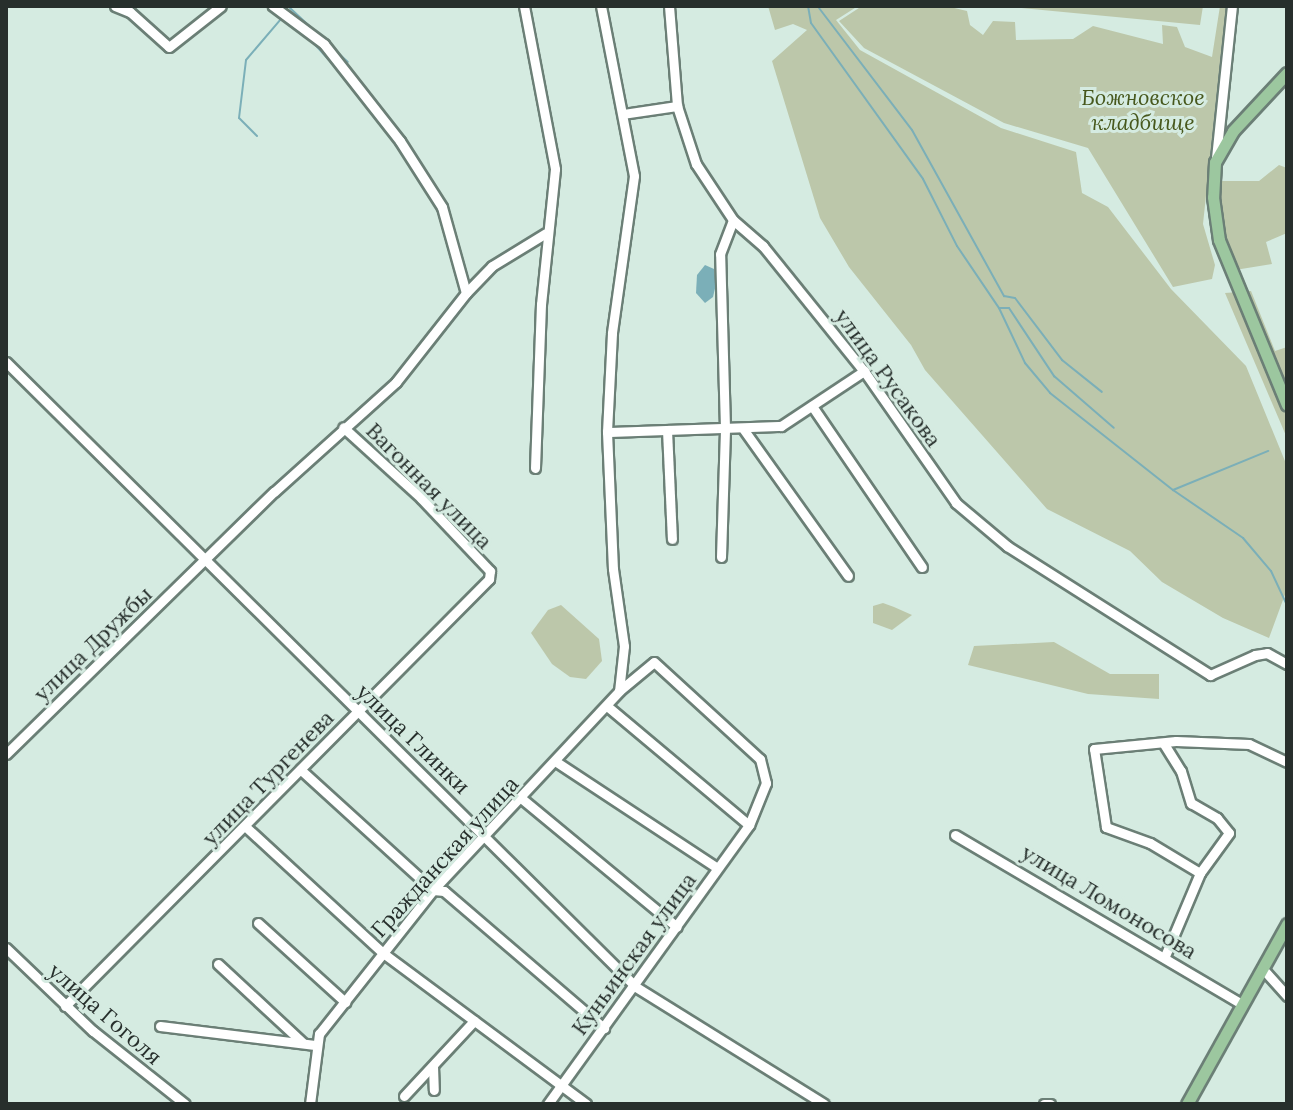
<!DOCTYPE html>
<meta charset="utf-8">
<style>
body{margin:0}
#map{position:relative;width:1293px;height:1110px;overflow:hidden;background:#d5ebe1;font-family:Lora,serif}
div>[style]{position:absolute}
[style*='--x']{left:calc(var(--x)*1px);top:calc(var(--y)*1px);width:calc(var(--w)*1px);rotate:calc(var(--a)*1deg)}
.green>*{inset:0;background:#bcc7aa}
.water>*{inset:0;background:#7bafb8}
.stream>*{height:2px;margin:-1px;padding:0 1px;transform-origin:1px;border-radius:1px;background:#7bafb8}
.roads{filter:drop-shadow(2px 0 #6b7f76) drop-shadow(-2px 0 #6b7f76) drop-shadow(0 2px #6b7f76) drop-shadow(0 -2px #6b7f76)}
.minor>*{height:9px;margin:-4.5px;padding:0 4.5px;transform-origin:4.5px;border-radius:4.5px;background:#fff}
.major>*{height:11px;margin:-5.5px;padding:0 5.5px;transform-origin:5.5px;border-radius:5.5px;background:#9cc79f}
span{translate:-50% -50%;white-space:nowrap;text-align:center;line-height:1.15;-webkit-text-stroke:6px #d5ebe1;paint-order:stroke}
.park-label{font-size:22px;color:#47581d;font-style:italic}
.street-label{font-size:22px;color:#272f2c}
.frame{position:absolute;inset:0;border:8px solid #272f2c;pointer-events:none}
</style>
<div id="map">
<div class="green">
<div style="clip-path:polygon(768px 6px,858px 6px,836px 20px,860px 50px,1001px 128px,1076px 152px,1082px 193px,1108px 207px,1171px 289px,1246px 366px,1287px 466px,1287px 589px,1269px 638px,1223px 618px,1162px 582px,1130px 551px,1047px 509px,925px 370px,911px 345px,849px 267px,820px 218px,772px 61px,807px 30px,793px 24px,775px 30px)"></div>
<div style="clip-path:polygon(862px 6px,946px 6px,967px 11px,970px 25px,983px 35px,993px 21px,1015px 22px,1016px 40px,1073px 39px,1093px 26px,1163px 44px,1162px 25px,1177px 27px,1185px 47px,1212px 57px,1220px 6px,1226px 6px,1203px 224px,1215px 265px,1212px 279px,1173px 287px,1088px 148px,1004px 123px,864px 48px,839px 21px)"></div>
<div style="clip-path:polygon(999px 6px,1203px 6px,1200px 25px)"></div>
<div style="clip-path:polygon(1279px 165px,1287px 168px,1287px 233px,1266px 242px,1272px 264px,1235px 270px,1221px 236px,1217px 199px,1222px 181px,1259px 181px)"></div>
<div style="clip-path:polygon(1251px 291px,1275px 351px,1287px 347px,1287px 438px,1225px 293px)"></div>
<div style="clip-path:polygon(883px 603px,894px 607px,912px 615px,892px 630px,873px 623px,873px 606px)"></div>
<div style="clip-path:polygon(561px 605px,599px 639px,602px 661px,586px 679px,570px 677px,552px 664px,531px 633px,548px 610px)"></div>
<div style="clip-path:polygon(1054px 642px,1110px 674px,1159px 674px,1159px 699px,1088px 694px,968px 665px,974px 646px)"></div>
</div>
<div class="water">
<div style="clip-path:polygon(705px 265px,714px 269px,716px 284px,713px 297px,705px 303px,696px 293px,697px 275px)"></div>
</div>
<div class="stream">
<div style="--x:808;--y:6;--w:17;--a:80"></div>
<div style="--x:811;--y:23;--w:192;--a:54.3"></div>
<div style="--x:923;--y:179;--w:75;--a:63.1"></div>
<div style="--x:957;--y:246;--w:75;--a:55.9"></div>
<div style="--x:999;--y:308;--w:61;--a:64.7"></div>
<div style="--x:1025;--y:363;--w:39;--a:50"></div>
<div style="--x:1050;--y:393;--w:157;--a:38.3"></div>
<div style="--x:1173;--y:490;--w:85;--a:34.4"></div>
<div style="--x:1243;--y:538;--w:43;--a:49.7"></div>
<div style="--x:1271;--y:571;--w:38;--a:65"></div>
<div style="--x:290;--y:8;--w:79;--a:43"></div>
<div style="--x:819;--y:8;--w:153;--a:52.7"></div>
<div style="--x:912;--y:130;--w:190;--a:61"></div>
<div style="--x:1004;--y:296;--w:11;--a:10"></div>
<div style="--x:1015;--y:298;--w:78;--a:52.8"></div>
<div style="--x:1062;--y:360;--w:51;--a:38.7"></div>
<div style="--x:310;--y:39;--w:28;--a:48"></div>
<div style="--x:257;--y:136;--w:25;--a:-135"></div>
<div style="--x:239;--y:118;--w:58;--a:-83.1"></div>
<div style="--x:246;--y:60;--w:54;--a:-49.5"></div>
<div style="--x:281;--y:19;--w:21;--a:31"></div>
<div style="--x:999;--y:308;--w:10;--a:0"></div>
<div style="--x:1009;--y:308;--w:82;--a:56.5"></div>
<div style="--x:1054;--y:376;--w:79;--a:40.9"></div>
<div style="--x:1173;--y:490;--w:103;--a:-22.3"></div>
</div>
<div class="roads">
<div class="minor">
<div style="--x:115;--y:6;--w:16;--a:22"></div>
<div style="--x:130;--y:12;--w:52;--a:41.9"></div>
<div style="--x:169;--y:47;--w:66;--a:-38.3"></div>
<div style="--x:524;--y:6;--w:166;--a:79.2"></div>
<div style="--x:555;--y:169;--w:136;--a:95.9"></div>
<div style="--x:541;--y:304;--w:164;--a:92.1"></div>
<div style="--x:601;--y:6;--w:173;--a:79"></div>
<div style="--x:634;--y:176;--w:159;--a:98"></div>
<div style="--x:612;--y:333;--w:99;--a:92.9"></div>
<div style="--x:607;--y:432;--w:137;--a:87.5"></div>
<div style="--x:613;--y:569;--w:78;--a:81.9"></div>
<div style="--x:624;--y:646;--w:45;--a:96.3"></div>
<div style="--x:669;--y:6;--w:100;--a:85.4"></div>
<div style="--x:677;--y:106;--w:61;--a:71.9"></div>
<div style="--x:696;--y:164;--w:67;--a:56.5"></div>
<div style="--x:733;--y:220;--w:40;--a:41"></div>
<div style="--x:763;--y:246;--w:161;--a:51.1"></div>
<div style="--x:864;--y:371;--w:161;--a:55.1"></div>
<div style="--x:956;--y:503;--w:67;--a:40.1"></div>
<div style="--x:1007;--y:546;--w:241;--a:32.4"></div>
<div style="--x:1210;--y:675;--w:49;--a:-24"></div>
<div style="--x:1255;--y:655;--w:12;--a:-9"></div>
<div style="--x:1267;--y:653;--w:23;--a:29"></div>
<div style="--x:623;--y:114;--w:55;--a:-8.4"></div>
<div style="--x:1216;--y:158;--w:153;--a:-84"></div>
<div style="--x:466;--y:293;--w:37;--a:-46"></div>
<div style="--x:492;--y:266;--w:63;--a:-31.4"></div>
<div style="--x:6;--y:362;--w:887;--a:44.77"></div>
<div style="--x:636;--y:987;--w:221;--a:31.9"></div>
<div style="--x:812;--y:406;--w:195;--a:55.7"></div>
<div style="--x:667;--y:430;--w:109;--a:87.4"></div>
<div style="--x:744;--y:430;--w:179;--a:54.5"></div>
<div style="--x:607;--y:432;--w:174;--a:-2"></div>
<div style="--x:781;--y:426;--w:100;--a:-33.5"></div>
<div style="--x:721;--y:557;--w:129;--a:-88.2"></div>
<div style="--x:725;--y:428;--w:174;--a:-91.6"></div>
<div style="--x:720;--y:254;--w:36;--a:-69"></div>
<div style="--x:607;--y:706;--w:185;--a:40"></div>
<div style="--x:1164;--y:744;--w:32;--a:58"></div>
<div style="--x:1181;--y:771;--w:34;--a:73"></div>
<div style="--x:1191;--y:803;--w:30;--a:30"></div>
<div style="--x:1217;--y:818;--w:19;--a:51"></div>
<div style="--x:1229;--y:833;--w:49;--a:125.9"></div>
<div style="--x:1200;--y:873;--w:90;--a:112.9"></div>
<div style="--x:6;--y:754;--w:375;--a:-44.4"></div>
<div style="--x:274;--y:492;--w:164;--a:-42"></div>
<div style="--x:396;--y:382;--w:113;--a:-51.8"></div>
<div style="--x:466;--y:293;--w:89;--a:-105.6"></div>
<div style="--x:442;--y:207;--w:78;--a:-122.5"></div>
<div style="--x:400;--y:141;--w:123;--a:-128.1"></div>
<div style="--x:324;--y:44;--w:64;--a:-143.3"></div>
<div style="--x:555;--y:761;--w:194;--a:33.4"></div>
<div style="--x:301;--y:770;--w:178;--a:42.3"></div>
<div style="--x:433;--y:890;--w:11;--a:5"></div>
<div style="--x:444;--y:891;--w:211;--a:40.6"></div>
<div style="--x:521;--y:798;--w:202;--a:39.6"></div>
<div style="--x:247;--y:828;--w:185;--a:42.6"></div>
<div style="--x:383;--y:953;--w:253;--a:36.6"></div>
<div style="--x:955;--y:835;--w:333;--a:30.5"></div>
<div style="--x:1200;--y:873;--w:58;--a:-149"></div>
<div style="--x:1150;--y:843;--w:47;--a:-160"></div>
<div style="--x:1106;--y:827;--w:79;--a:-98.7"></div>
<div style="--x:1094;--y:749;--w:82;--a:-5.6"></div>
<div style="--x:1176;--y:741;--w:73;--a:2.4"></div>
<div style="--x:1249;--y:744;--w:42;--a:25.3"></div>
<div style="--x:258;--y:923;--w:118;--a:42.2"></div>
<div style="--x:6;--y:948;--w:120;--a:43.7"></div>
<div style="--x:93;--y:1031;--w:117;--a:38.4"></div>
<div style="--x:218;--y:964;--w:115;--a:42.9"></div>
<div style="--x:1262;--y:968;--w:38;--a:48"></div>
<div style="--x:65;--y:1006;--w:602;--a:-45.2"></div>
<div style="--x:489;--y:579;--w:8;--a:-83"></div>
<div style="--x:490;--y:571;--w:100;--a:-133.4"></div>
<div style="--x:421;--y:498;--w:105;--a:-137.7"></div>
<div style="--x:160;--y:1026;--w:156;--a:7"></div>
<div style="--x:433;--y:1066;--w:24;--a:88"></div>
<div style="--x:404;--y:1096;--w:103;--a:-47"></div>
<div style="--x:310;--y:1104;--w:71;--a:-82.7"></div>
<div style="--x:319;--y:1034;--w:184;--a:-51.6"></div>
<div style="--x:433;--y:890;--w:272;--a:-46.9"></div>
<div style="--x:619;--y:691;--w:45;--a:-39.6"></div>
<div style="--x:654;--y:662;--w:144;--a:42.5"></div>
<div style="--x:760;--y:759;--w:25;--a:76"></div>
<div style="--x:766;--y:783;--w:45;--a:112"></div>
<div style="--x:749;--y:825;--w:344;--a:125.8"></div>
<div style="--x:1044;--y:1104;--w:6;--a:0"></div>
</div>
<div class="major">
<div style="--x:1287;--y:73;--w:79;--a:133"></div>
<div style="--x:1233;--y:131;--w:36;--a:120"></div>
<div style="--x:1215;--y:162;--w:35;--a:93"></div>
<div style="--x:1213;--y:197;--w:43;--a:82.1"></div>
<div style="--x:1219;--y:240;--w:178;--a:67.6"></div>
<div style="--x:1187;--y:1104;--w:206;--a:-60.9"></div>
</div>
</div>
<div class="park-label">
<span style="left:1143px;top:110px">Божновское<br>кладбище</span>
</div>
<div class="street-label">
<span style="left:888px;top:378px;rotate:54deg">улица Русакова</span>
<span style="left:429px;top:486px;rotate:45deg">Вагонная улица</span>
<span style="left:93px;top:644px;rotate:-44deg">улица Дружбы</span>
<span style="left:413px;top:739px;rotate:44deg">улица Глинки</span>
<span style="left:268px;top:778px;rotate:-46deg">улица Тургенева</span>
<span style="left:445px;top:857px;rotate:-48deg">Гражданская улица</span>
<span style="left:1109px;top:902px;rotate:31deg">улица Ломоносова</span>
<span style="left:634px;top:954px;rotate:-54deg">Куньинская улица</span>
<span style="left:105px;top:1014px;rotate:41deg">улица Гоголя</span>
</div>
<div class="frame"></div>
</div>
